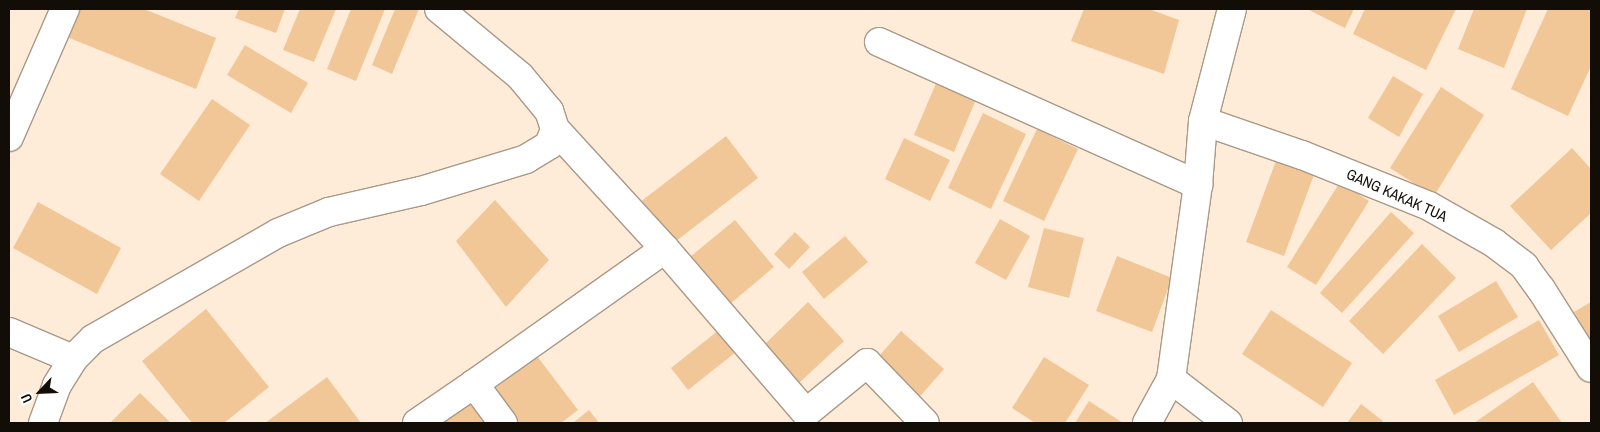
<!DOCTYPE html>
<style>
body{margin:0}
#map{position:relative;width:1600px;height:432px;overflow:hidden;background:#feebd8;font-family:"Archivo Narrow",sans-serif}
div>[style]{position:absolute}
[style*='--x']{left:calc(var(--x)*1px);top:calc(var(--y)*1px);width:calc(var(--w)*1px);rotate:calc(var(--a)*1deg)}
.building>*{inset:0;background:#f2c797}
.roads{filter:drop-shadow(1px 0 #aa9987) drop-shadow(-1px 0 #aa9987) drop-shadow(0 1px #aa9987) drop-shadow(0 -1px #aa9987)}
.minor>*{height:28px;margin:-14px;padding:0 14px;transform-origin:14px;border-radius:14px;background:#fff}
span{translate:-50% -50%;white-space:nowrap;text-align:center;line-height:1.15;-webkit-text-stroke:4.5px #fff;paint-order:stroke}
.street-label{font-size:15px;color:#130d07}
.frame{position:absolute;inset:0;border:10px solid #130d07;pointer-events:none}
.north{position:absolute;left:15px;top:367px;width:50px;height:50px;-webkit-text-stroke:4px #fff;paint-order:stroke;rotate:245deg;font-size:14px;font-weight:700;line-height:20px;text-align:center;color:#130d07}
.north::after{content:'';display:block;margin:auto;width:18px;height:22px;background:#130d07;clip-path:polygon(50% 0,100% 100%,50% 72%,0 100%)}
</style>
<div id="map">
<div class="building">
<div style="clip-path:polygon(78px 9px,144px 9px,216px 38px,196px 89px,67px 37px)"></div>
<div style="clip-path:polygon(239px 9px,285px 9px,276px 33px,235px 18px)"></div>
<div style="clip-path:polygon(300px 9px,336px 9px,314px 62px,283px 50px)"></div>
<div style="clip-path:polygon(351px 9px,385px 9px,356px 81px,327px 69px)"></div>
<div style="clip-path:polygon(395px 9px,419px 9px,392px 74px,372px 65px)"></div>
<div style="clip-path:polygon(1084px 9px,1149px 9px,1179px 20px,1164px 74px,1071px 41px)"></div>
<div style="clip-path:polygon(1307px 9px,1354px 9px,1345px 28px)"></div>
<div style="clip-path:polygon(1365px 9px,1456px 9px,1426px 70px,1353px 34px)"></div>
<div style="clip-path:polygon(1474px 9px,1527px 9px,1504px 68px,1458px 49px)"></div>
<div style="clip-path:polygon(1548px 9px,1591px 9px,1591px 66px,1568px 116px,1511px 89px)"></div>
<div style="clip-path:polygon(245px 45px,308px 83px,291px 113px,227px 75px)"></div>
<div style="clip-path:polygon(1393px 76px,1423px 94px,1399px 137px,1368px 118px)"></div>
<div style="clip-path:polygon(937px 81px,977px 97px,954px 152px,914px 135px)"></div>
<div style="clip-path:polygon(1441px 87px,1484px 115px,1434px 196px,1390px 168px)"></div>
<div style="clip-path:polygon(212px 99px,250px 125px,199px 201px,160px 174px)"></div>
<div style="clip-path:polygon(983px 113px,1026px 134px,991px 209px,948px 188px)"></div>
<div style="clip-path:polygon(1037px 129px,1078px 149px,1044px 221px,1003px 201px)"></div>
<div style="clip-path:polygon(726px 136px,758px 178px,667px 248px,635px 206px)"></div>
<div style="clip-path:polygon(904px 138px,950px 160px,930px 201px,885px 179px)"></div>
<div style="clip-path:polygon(1572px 148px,1591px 169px,1591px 213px,1551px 250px,1510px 206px)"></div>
<div style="clip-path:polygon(1277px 158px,1315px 172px,1284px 256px,1246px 242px)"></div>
<div style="clip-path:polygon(1340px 182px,1369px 201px,1316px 285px,1287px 267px)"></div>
<div style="clip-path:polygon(495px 200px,549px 260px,506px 307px,456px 241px)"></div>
<div style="clip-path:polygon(38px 202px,121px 248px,97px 294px,13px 248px)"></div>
<div style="clip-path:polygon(1391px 212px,1414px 233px,1342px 313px,1320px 293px)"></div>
<div style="clip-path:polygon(1000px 219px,1030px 236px,1006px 280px,975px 263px)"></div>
<div style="clip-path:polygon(735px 220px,774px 267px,724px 309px,685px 261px)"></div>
<div style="clip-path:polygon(1044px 228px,1084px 238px,1069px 298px,1028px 287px)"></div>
<div style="clip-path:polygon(795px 232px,810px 247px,789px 269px,774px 254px)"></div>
<div style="clip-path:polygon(845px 236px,868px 262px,824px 299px,802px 272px)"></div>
<div style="clip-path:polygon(1422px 244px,1456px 278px,1383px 354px,1349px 321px)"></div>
<div style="clip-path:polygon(1117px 256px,1172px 278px,1152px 332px,1096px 311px)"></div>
<div style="clip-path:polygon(1496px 281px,1518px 317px,1459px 352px,1438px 316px)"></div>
<div style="clip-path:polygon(808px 302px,844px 341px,796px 386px,761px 348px)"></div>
<div style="clip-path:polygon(1591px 302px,1591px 341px,1574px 312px)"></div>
<div style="clip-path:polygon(206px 309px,269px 387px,224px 423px,192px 423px,142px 361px)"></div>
<div style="clip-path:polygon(1271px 310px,1352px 363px,1323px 407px,1242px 354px)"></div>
<div style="clip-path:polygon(1539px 320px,1559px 355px,1454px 415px,1435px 380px)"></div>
<div style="clip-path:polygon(724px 326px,741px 348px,688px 390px,671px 368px)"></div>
<div style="clip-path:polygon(901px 331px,944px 369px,916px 401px,873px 363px)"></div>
<div style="clip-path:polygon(537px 356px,578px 410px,561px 423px,513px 423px,490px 392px)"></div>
<div style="clip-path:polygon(1044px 357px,1089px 385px,1065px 423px,1035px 423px,1012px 408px)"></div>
<div style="clip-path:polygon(327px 377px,361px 423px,265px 423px)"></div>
<div style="clip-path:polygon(1533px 382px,1562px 423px,1474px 423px)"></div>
<div style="clip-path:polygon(140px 393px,171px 423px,110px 423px)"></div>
<div style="clip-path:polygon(468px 394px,487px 422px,428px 423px)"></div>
<div style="clip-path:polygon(1089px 401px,1123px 423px,1075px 423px)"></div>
<div style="clip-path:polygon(1361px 404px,1383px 421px,1381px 423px,1347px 423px)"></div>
<div style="clip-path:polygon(589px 410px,599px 423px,573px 423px)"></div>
</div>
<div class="roads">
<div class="minor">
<div style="--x:879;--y:42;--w:350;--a:24.1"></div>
<div style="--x:1203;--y:121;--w:105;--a:19"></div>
<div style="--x:1302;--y:155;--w:137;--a:21.9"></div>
<div style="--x:1429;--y:206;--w:75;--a:29.6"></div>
<div style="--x:1494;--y:243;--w:38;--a:37"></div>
<div style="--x:1524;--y:266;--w:29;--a:54"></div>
<div style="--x:1541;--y:289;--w:93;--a:57.7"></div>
<div style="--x:9;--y:137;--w:140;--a:-66.4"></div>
<div style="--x:665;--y:249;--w:216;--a:49.3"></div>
<div style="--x:806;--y:413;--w:79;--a:-39.3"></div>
<div style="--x:867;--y:363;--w:83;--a:46"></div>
<div style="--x:9;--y:332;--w:69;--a:22.9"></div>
<div style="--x:1171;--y:379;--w:72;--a:37.7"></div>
<div style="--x:43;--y:423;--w:40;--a:-69.8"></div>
<div style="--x:57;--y:385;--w:31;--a:-58"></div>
<div style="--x:73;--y:359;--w:28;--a:-45"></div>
<div style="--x:93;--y:339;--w:213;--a:-29.8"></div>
<div style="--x:278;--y:233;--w:55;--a:-22.4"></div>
<div style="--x:329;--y:212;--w:94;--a:-12.9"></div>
<div style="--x:421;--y:191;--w:110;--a:-16.9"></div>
<div style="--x:526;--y:159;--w:27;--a:-31"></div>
<div style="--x:549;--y:145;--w:17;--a:-69"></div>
<div style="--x:555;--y:129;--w:19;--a:-108"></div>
<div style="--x:549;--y:111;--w:45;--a:-129.6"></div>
<div style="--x:520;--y:76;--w:105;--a:-140.4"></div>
<div style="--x:417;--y:423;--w:69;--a:-34.4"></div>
<div style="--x:503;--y:423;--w:49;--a:-126.6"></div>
<div style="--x:474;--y:384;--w:234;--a:-35.3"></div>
<div style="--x:665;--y:249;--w:163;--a:-132.5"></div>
<div style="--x:1147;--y:423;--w:50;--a:-61.4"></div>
<div style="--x:1171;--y:379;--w:196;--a:-82.1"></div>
<div style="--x:1198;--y:185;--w:64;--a:-85.5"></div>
<div style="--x:1203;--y:121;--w:116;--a:-75.5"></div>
</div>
</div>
<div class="street-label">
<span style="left:1397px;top:195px;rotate:24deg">GANG KAKAK TUA</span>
</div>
<div class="frame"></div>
<div class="north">U</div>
</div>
